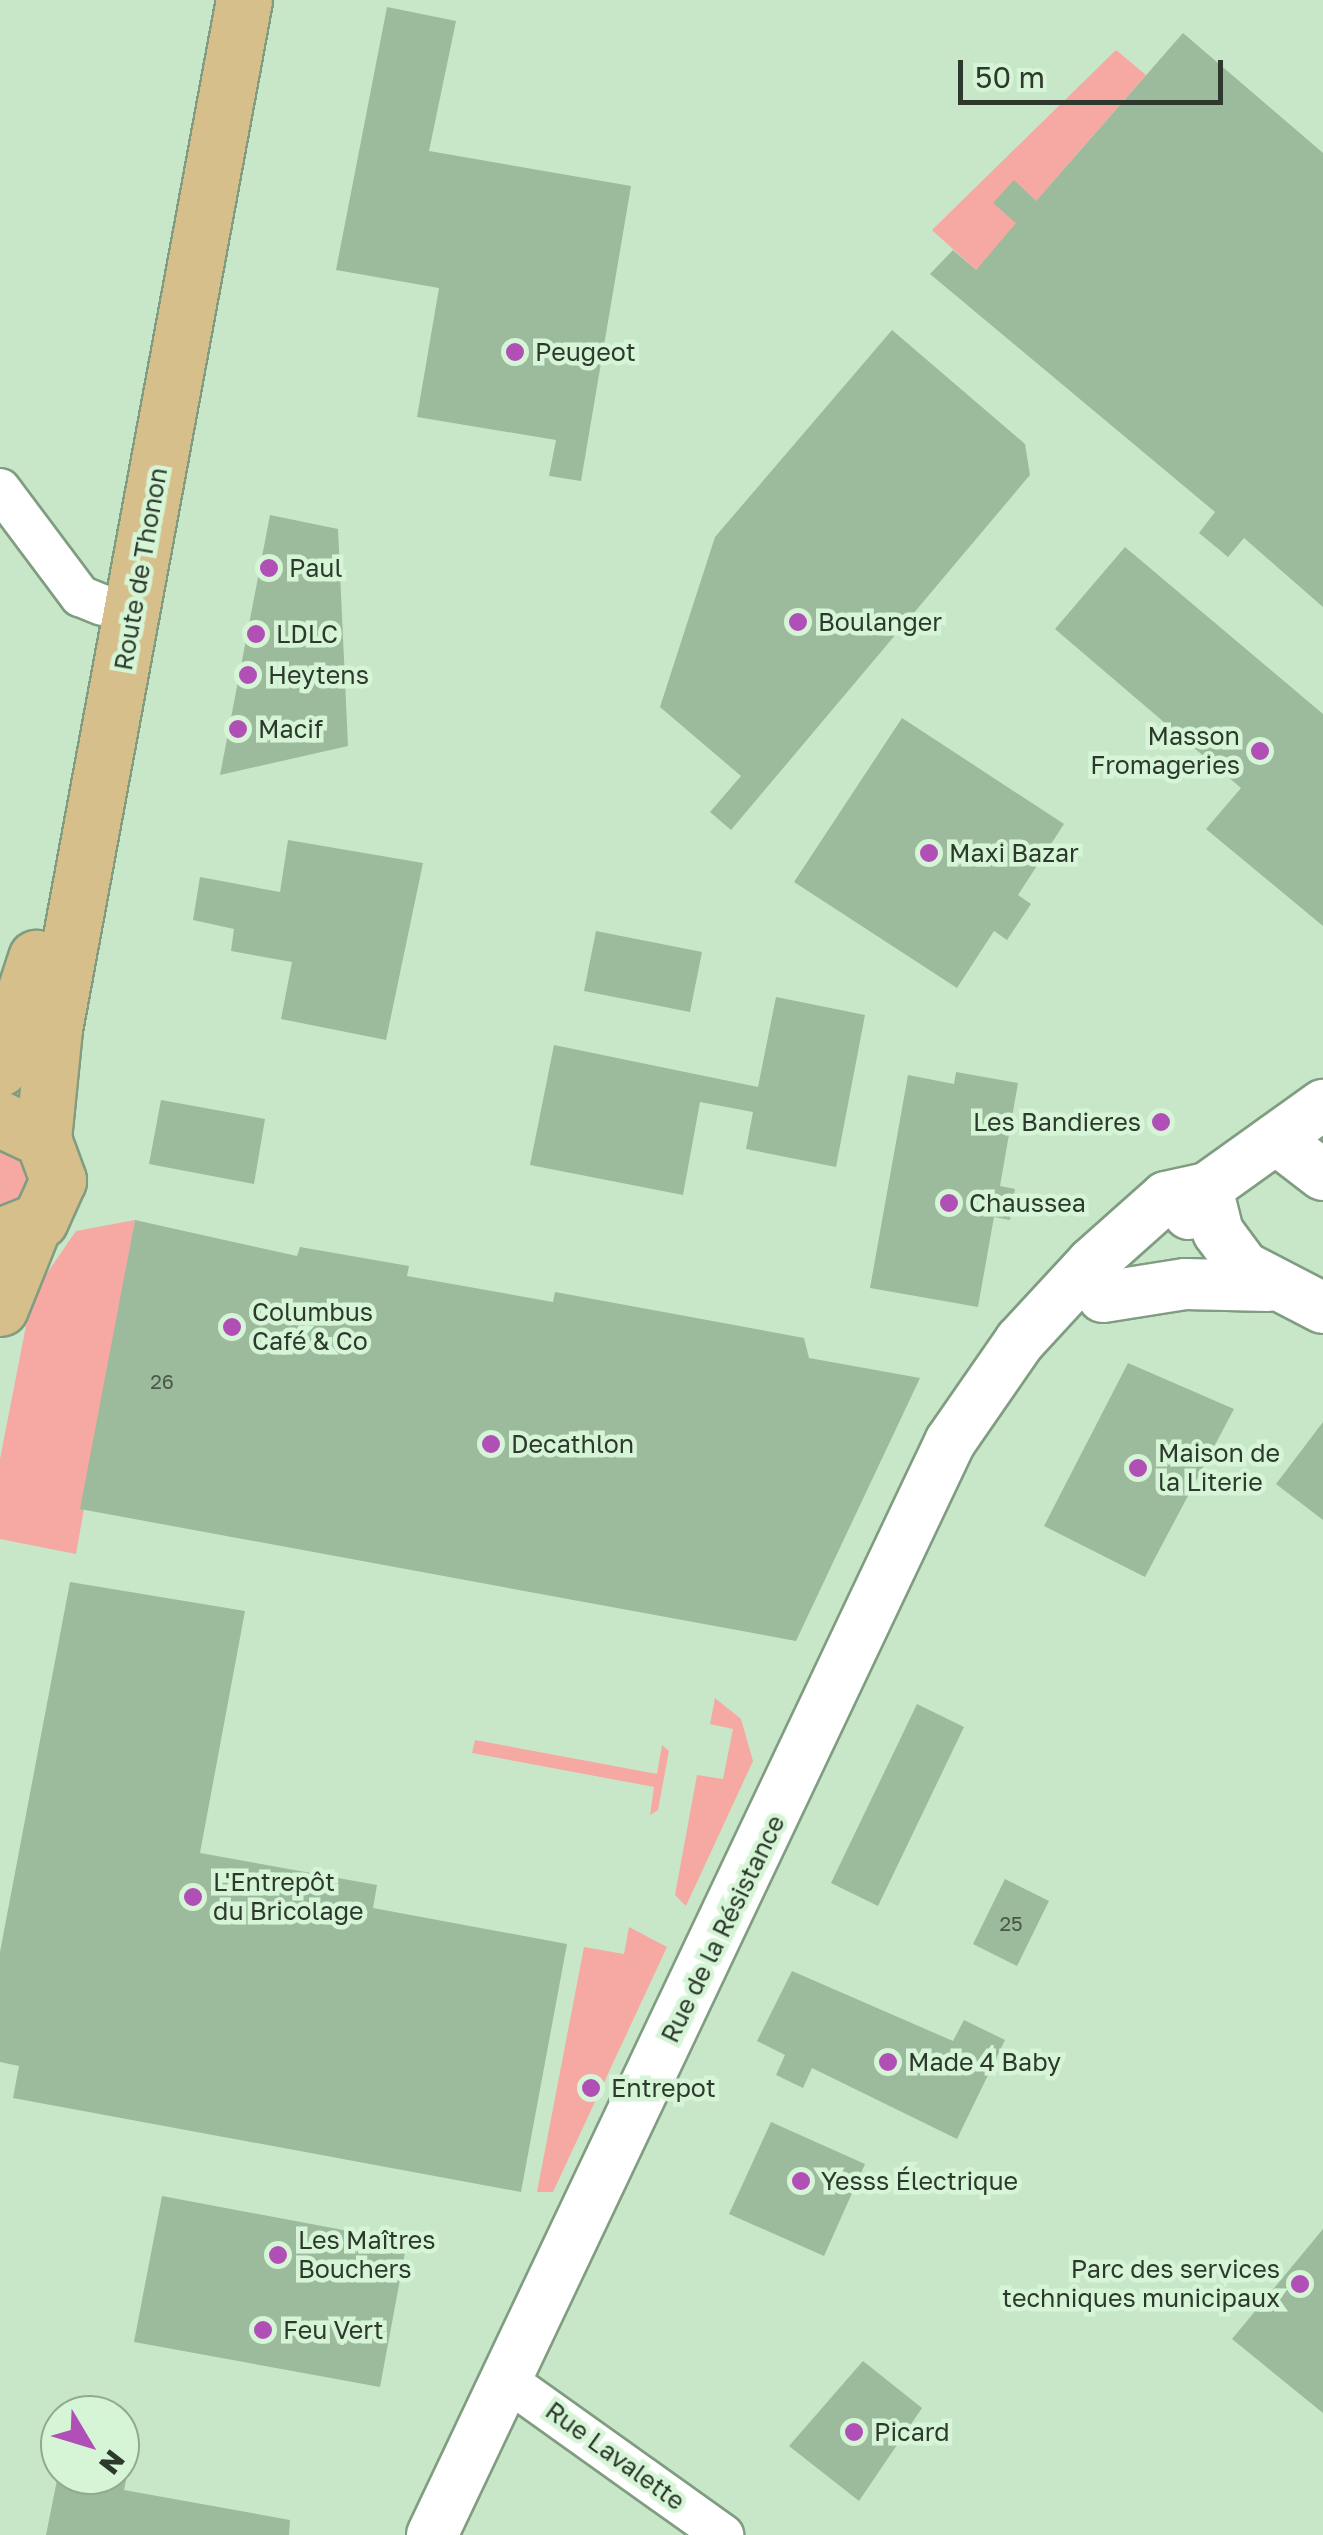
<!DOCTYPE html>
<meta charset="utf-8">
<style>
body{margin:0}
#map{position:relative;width:1323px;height:2535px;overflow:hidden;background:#c8e7c9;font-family:"Golos Text",sans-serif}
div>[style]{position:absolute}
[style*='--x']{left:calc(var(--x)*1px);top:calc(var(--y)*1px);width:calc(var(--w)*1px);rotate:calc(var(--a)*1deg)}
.green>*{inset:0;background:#f5a9a2}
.building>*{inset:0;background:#9cba9c}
.roads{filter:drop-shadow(2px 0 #809d81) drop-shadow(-2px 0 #809d81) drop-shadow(0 2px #809d81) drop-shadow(0 -2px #809d81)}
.minor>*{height:40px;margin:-20px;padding:0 20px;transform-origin:20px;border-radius:20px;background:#fff}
.tertiary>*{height:50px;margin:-25px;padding:0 25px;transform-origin:25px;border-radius:25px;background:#fff}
.primary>*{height:55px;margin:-27.5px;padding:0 27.5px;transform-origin:27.5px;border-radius:27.5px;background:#d6bf8b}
.dots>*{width:28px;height:28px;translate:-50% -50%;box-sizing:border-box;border:5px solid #d5f5d6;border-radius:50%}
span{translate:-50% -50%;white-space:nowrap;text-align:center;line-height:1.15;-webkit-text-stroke:9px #d5f5d6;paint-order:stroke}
.number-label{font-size:20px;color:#495949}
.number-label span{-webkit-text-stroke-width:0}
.poi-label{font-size:25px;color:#2d392d}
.left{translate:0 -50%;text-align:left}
.right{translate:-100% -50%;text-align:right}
.street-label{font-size:25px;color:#2d392d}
.north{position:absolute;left:40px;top:2395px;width:100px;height:100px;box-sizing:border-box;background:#d5f5d6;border:2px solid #92aa92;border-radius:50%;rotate:128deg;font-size:28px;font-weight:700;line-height:40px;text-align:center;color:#2d392d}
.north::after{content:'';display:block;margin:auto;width:35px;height:45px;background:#b04fb6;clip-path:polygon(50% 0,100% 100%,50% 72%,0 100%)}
.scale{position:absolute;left:958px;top:60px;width:265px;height:45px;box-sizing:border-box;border:5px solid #2d392d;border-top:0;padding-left:12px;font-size:30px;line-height:35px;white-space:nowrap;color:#2d392d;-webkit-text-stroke:8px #d5f5d6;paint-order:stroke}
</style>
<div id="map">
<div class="green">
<div style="clip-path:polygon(1116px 50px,1146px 75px,976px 270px,932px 230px)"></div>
<div style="clip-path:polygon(0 1146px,29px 1163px,29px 1195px,0 1211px)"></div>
<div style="clip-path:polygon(135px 1220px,76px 1554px,0 1539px,0 1459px,32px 1295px,76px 1231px)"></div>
<div style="clip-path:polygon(715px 1698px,741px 1719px,753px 1761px,686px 1906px,675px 1895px,697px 1775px,723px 1779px,733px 1729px,710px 1724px)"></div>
<div style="clip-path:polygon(475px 1740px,657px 1774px,662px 1745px,669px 1751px,658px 1810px,650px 1815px,654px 1787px,472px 1753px)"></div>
<div style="clip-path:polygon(629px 1927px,667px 1947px,553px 2192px,537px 2192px,584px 1947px,624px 1954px)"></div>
</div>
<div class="building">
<div style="clip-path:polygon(387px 7px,456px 21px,429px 151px,631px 186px,581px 481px,549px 476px,556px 440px,417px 417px,439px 288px,336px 270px)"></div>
<div style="clip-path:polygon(1183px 33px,1323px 153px,1323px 607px,1244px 538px,1228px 557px,1199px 533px,1215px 512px,930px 274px,953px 250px,976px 270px,1016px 223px,993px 203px,1014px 180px,1036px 201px)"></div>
<div style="clip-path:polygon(892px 330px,1025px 444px,1030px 475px,731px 830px,710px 812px,741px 776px,660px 707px,715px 537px)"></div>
<div style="clip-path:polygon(270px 515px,338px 529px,348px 746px,220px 775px)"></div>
<div style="clip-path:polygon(1125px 547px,1323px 714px,1323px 926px,1206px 829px,1241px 788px,1055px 629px)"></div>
<div style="clip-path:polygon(902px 718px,1064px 824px,1018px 895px,1031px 904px,1007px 940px,994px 931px,957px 988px,794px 882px)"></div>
<div style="clip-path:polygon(288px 840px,423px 863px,386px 1040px,281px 1019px,292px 962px,231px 951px,234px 929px,193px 920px,200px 877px,280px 892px)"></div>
<div style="clip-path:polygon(596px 931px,702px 952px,690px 1012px,584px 991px)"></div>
<div style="clip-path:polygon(776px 997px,865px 1015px,836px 1167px,746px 1149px,753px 1112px,700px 1102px,683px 1195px,530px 1165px,554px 1045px,758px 1087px)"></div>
<div style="clip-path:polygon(956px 1072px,1018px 1083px,1000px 1186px,1015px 1189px,1010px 1220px,994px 1217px,978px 1307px,870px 1288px,908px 1075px,954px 1084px)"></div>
<div style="clip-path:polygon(161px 1100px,265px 1119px,254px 1184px,149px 1164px)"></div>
<div style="clip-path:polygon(135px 1220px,297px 1256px,300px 1247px,409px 1266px,407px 1276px,553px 1302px,555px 1292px,804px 1338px,809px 1358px,920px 1378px,796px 1641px,80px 1509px)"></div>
<div style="clip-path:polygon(1128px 1363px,1234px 1409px,1145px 1577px,1044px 1526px)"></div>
<div style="clip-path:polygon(1323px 1422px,1323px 1520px,1276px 1484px)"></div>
<div style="clip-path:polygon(70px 1582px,245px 1611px,200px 1853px,377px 1885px,373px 1908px,567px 1944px,521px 2192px,13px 2098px,19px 2066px,0 2062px,0 1952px)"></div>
<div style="clip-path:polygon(917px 1704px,964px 1727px,878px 1906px,831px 1883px)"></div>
<div style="clip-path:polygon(1005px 1879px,1049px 1901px,1017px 1966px,973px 1944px)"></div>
<div style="clip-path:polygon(792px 1971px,953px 2041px,964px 2020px,1005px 2040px,957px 2139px,812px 2068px,803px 2088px,776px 2075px,785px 2055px,757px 2041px)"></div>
<div style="clip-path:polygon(771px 2122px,865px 2164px,824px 2256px,729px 2214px)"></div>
<div style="clip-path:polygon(162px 2196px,407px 2242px,380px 2387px,134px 2342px)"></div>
<div style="clip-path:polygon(1323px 2229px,1323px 2413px,1232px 2339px)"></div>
<div style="clip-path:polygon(863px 2361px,922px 2408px,859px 2501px,789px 2446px)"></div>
<div style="clip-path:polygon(58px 2475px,127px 2475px,124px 2490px,290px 2520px,289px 2535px,46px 2535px)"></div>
</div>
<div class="roads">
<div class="minor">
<div style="--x:0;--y:489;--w:134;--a:53.2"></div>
<div style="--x:80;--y:596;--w:24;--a:22"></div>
<div style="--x:506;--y:2380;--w:267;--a:35.5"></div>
</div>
<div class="tertiary">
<div style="--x:1276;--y:1139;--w:59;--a:37.5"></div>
<div style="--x:1207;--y:1188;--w:45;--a:76"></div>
<div style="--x:1218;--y:1232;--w:44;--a:53.4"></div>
<div style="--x:1244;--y:1267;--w:89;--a:27.4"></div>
<div style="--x:1189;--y:1214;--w:32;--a:-55"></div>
<div style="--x:1207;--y:1188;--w:143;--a:-35.6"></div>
<div style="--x:1103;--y:1297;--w:83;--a:-9"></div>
<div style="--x:1185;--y:1284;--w:83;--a:1.4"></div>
<div style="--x:432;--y:2535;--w:1210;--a:-64.64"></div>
<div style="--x:950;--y:1442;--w:123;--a:-55.3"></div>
<div style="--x:1020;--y:1341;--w:106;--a:-47.3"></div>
<div style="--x:1092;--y:1263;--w:99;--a:-41.7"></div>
<div style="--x:1166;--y:1197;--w:42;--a:-12.4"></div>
</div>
<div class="primary">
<div style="--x:0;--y:1068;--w:116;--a:-71.9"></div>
<div style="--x:0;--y:1119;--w:47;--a:24.9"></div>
<div style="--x:43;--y:1139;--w:44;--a:69.9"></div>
<div style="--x:58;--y:1180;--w:44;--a:114.2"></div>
<div style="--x:40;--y:1220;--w:43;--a:158.2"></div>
<div style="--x:43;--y:1139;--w:111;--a:-84.3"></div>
<div style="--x:54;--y:1029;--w:1046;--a:-79.54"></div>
<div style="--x:0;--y:1308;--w:88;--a:-68.1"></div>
</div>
</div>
<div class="dots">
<div style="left:515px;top:352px;background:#b04fb6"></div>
<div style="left:269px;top:568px;background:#b04fb6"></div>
<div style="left:798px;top:622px;background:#b04fb6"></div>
<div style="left:256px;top:634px;background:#b04fb6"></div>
<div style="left:248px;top:675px;background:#b04fb6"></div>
<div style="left:238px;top:729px;background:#b04fb6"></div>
<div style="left:1260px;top:751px;background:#b04fb6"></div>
<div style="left:929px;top:853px;background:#b04fb6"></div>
<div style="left:1161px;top:1122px;background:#b04fb6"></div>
<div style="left:949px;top:1203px;background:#b04fb6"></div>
<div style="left:232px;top:1327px;background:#b04fb6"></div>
<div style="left:491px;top:1444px;background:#b04fb6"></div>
<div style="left:1138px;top:1468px;background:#b04fb6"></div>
<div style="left:193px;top:1897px;background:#b04fb6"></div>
<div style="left:888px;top:2062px;background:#b04fb6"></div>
<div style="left:591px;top:2088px;background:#b04fb6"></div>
<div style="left:801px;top:2181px;background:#b04fb6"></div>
<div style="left:278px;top:2255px;background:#b04fb6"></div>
<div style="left:1300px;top:2284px;background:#b04fb6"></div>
<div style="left:263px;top:2330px;background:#b04fb6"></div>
<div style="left:854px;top:2432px;background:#b04fb6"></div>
</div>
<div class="number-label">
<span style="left:162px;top:1381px">26</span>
<span style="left:1011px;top:1923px">25</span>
</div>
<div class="poi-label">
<span class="left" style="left:535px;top:352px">Peugeot</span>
<span class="left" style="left:289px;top:568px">Paul</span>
<span class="left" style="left:818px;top:622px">Boulanger</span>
<span class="left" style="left:276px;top:634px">LDLC</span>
<span class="left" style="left:268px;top:675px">Heytens</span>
<span class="left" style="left:258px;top:729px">Macif</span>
<span class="right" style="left:1240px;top:751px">Masson<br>Fromageries</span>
<span class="left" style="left:949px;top:853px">Maxi Bazar</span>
<span class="right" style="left:1141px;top:1122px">Les Bandieres</span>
<span class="left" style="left:969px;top:1203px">Chaussea</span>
<span class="left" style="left:252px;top:1327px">Columbus<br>Café &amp; Co</span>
<span class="left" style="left:511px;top:1444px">Decathlon</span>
<span class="left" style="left:1158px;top:1468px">Maison de<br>la Literie</span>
<span class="left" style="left:213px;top:1897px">L'Entrepôt<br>du Bricolage</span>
<span class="left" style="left:908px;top:2062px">Made 4 Baby</span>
<span class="left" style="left:611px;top:2088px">Entrepot</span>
<span class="left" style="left:821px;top:2181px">Yesss Électrique</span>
<span class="left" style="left:298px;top:2255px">Les Maîtres<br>Bouchers</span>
<span class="right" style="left:1280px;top:2284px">Parc des services<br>techniques municipaux</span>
<span class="left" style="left:283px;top:2330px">Feu Vert</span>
<span class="left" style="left:874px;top:2432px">Picard</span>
</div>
<div class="street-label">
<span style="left:141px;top:569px;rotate:-80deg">Route de Thonon</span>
<span style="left:723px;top:1929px;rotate:-64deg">Rue de la Résistance</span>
<span style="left:615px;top:2456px;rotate:36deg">Rue Lavalette</span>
</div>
<div class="north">N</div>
<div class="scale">50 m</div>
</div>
